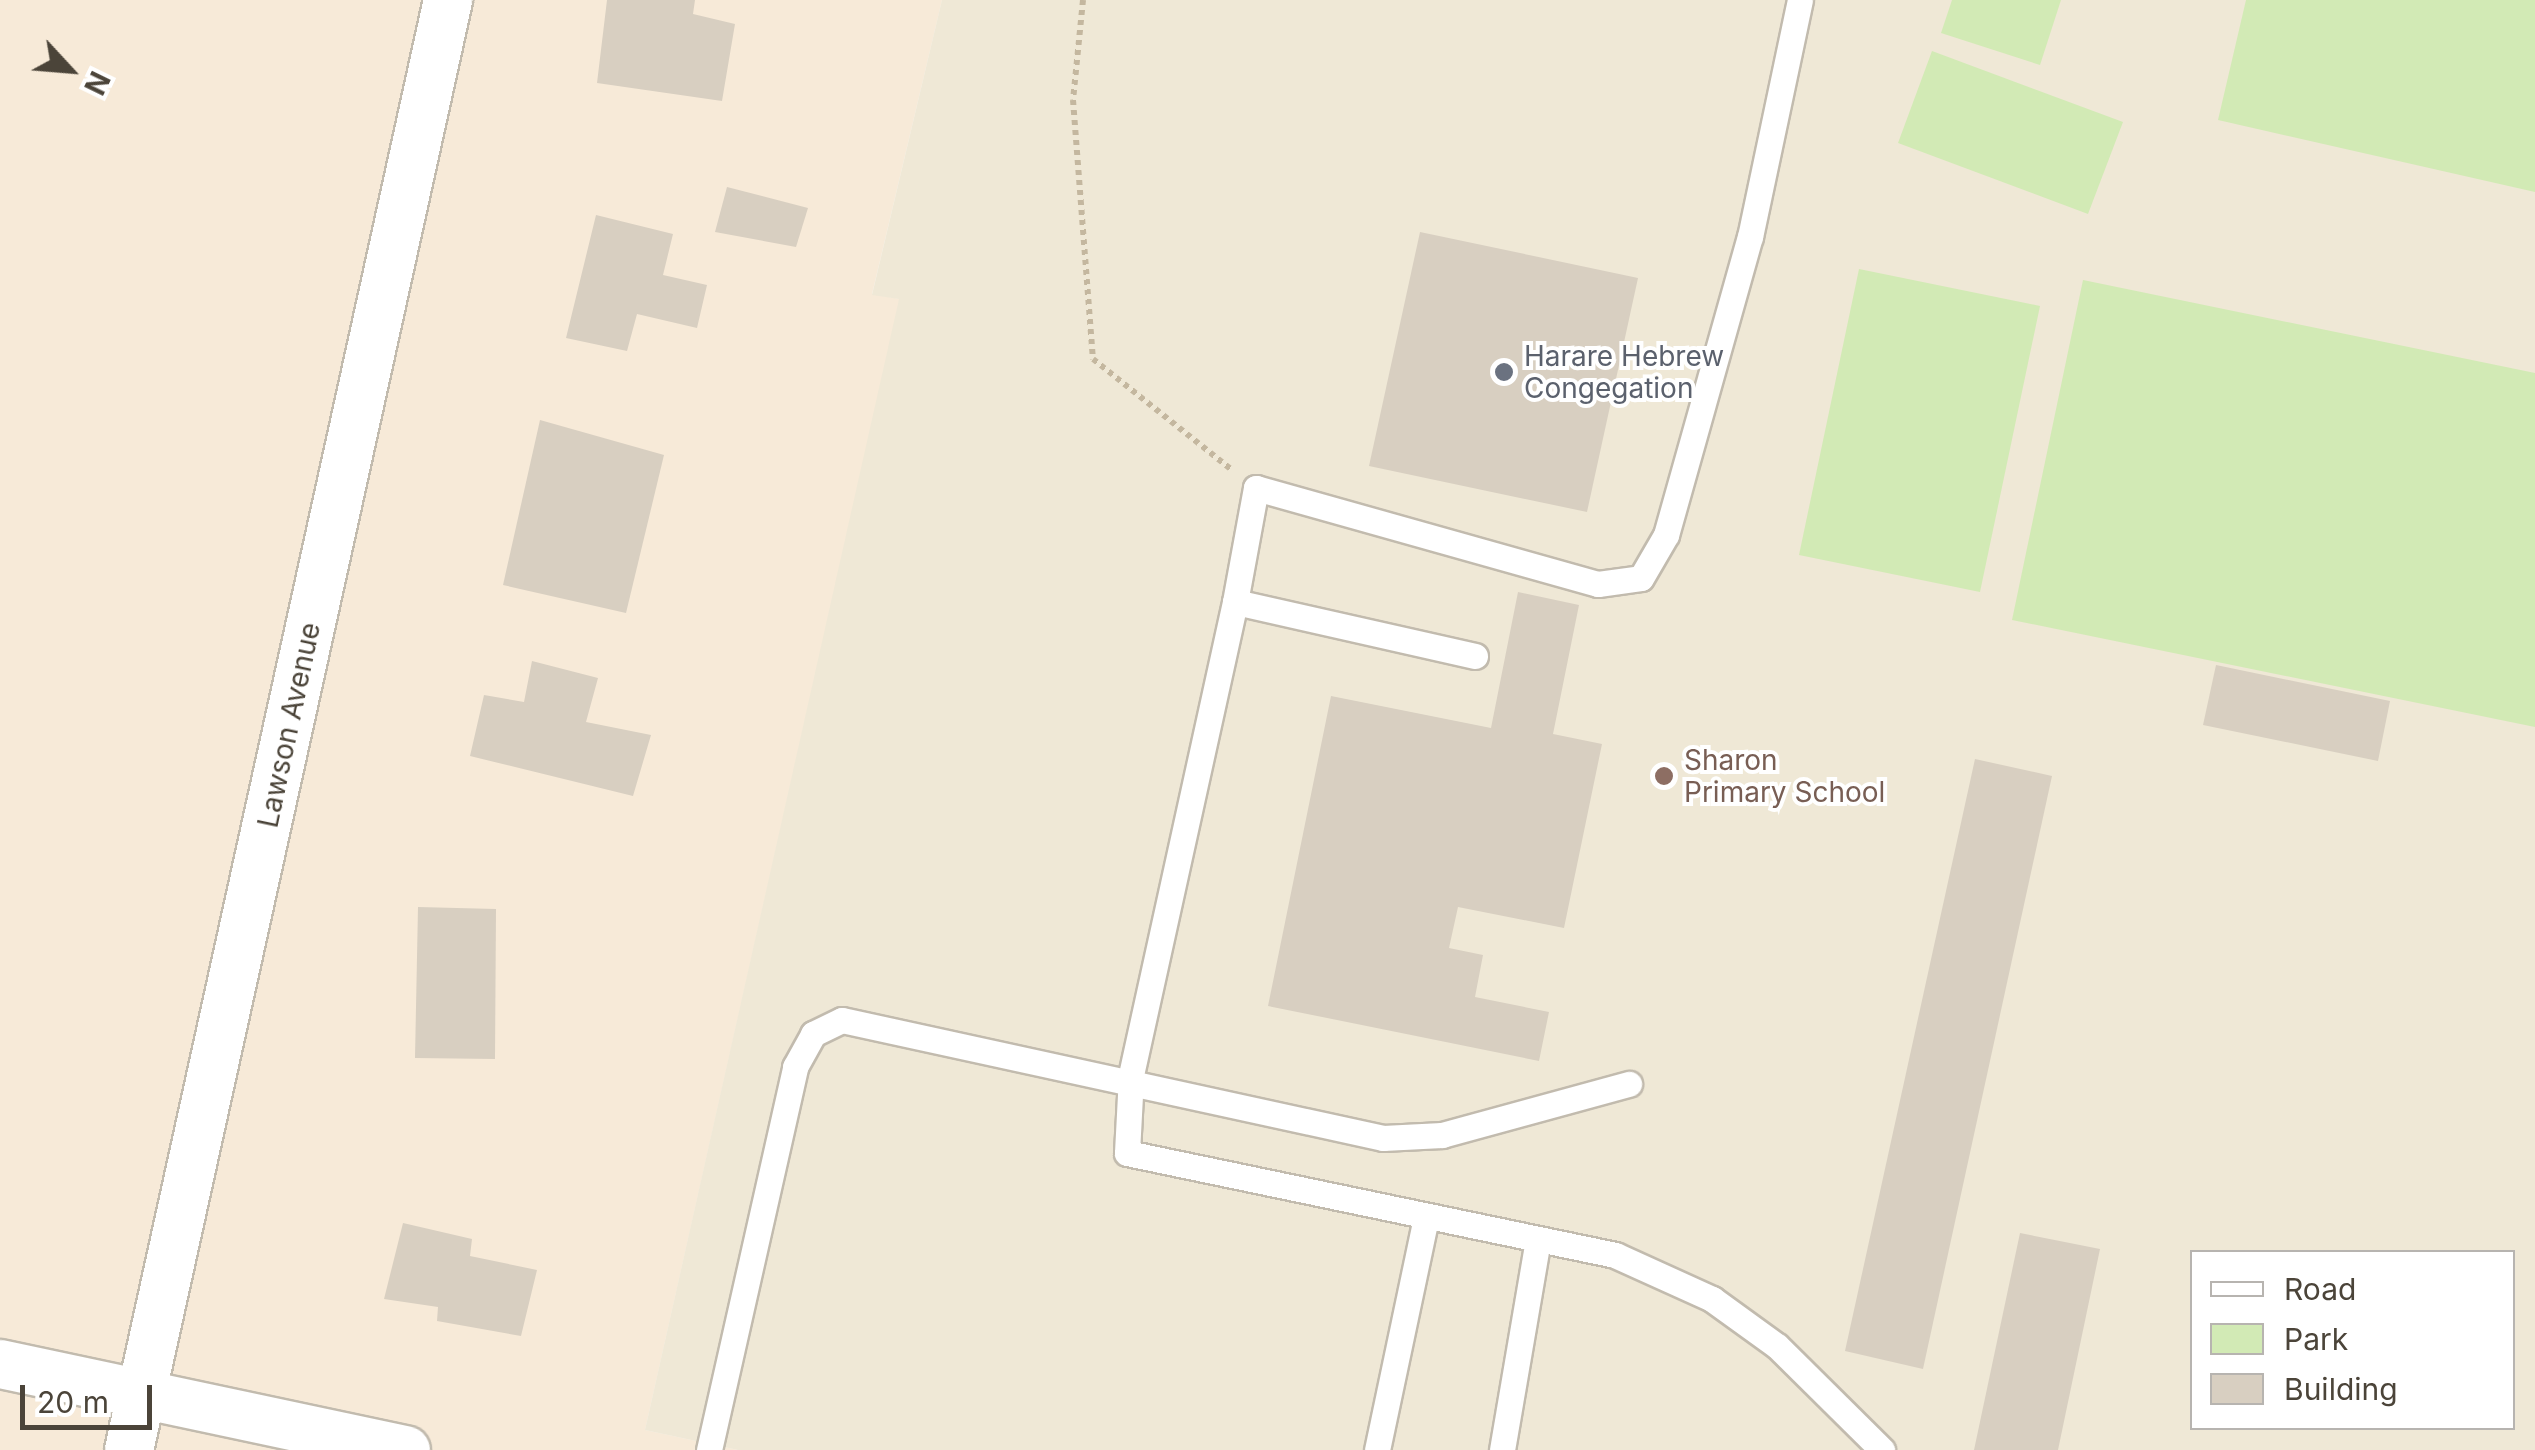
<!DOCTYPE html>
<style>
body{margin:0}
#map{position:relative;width:2535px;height:1450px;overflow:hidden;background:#f6f3ec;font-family:Inter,sans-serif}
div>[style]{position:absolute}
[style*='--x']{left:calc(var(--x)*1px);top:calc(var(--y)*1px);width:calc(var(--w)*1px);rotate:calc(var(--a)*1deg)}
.commercial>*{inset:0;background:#f7ead8}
.education>*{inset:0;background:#efe8d6}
.green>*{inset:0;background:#d2eab5}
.building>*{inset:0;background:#d8cfc1}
.path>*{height:6px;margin-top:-3px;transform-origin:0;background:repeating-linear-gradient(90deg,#c4b79f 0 5px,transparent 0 10px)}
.roads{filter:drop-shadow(2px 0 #c2bbae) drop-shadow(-2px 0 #c2bbae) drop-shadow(0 2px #c2bbae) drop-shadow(0 -2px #c2bbae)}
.service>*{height:25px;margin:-12.5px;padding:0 12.5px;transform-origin:12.5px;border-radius:12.5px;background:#fff}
.minor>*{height:48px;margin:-24px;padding:0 24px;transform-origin:24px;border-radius:24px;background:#fff}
.dots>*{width:28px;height:28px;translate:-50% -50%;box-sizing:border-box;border:5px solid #fff;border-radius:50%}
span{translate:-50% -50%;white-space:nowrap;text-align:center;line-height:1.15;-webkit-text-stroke:8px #fff;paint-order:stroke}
.worship-label{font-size:28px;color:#5b616d}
.left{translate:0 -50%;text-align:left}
.street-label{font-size:28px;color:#4b4439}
.education-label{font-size:28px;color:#785e54}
.legend{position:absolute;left:2190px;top:1250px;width:325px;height:180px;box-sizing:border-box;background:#fff;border:2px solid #b7b4b0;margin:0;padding:12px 18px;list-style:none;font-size:30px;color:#4b4439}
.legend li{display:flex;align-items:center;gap:20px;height:50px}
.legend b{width:50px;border:2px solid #b7b4b0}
.north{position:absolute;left:20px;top:20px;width:100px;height:100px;-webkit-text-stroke:8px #fff;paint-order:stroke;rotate:116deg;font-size:28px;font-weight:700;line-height:40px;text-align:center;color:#4b4439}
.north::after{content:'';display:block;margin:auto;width:35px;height:45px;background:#4b4439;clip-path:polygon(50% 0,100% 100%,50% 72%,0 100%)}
.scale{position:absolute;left:20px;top:1385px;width:132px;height:45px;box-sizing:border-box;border:5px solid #4b4439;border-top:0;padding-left:12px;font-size:30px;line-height:35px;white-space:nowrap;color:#4b4439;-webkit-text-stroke:8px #fff;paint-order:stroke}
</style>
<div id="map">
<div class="commercial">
<div style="clip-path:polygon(0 0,942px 0,872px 294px,900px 299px,645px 1430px,738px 1450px,0 1450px)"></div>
</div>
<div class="education">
<div style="clip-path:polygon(evenodd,942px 0,2535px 0,2535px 1450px,738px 1450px,645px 1430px,899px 299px,872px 295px,942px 0,2192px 1252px,2512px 1252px,2512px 1428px,2192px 1428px,2192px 1252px)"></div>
</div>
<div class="green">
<div style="clip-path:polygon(1952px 0,2061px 0,2040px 65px,1941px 33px)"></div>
<div style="clip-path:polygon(2246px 0,2535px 0,2535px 192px,2218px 120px)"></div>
<div style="clip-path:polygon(1932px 51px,2123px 122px,2088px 214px,1898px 143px)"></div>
<div style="clip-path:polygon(1859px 269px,2040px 306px,1980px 592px,1799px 555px)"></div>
<div style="clip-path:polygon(2083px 280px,2535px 373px,2535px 727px,2012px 620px)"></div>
</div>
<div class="building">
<div style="clip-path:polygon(607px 0,695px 0,693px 14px,735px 24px,722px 101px,597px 83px)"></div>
<div style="clip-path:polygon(727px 187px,808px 208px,796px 247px,715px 232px)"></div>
<div style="clip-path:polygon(596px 215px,673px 234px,663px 275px,707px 285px,697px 328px,637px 314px,627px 351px,566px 338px)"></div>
<div style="clip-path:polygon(1420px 232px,1638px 278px,1587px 512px,1369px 466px)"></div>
<div style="clip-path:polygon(540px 420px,664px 455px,626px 613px,503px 585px)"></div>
<div style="clip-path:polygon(1518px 592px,1579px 605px,1553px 734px,1602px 744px,1564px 928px,1458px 907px,1449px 948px,1483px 955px,1475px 997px,1549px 1012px,1539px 1061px,1268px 1006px,1331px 696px,1491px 728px)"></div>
<div style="clip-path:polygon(532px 661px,598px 678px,586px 722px,651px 735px,633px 796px,470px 756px,484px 695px,524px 702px)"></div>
<div style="clip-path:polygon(2216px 665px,2390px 701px,2378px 761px,2203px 725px)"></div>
<div style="clip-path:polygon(1975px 759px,2052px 776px,1923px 1369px,1845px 1351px)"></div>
<div style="clip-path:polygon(418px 907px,496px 909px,495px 1059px,415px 1058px)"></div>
<div style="clip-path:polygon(403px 1223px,472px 1239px,470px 1256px,537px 1270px,521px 1336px,437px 1321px,438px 1307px,384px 1299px)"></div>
<div style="clip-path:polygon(2020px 1233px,2100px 1249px,2058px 1450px,1974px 1450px)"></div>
</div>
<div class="path">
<div style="--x:1083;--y:0;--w:100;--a:95.7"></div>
<div style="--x:1073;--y:100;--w:260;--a:85.6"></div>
<div style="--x:1093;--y:359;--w:178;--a:38.6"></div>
</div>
<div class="roads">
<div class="service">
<div style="--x:1235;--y:602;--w:116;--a:-79.6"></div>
<div style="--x:1256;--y:488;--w:355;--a:15.7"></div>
<div style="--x:1598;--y:584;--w:43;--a:-7.9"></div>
<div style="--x:1641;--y:578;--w:50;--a:-59.8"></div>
<div style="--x:1666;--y:535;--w:310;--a:-74.3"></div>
<div style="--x:1750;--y:237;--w:242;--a:-78.1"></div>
<div style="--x:1475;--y:656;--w:246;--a:-167.3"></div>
<div style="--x:1235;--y:602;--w:485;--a:102.4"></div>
<div style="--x:1131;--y:1076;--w:77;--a:93"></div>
<div style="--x:1127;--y:1153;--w:499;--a:11.8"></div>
<div style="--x:1615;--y:1255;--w:107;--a:24.4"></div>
<div style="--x:1712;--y:1299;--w:80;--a:35.9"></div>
<div style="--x:1777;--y:1346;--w:148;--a:44.7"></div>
<div style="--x:709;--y:1450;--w:393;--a:-77.3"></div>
<div style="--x:795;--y:1067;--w:38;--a:-61"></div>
<div style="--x:813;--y:1034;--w:32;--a:-26"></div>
<div style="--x:842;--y:1020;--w:554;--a:12.3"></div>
<div style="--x:1383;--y:1138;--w:59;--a:-2.9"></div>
<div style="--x:1442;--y:1135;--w:194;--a:-15.3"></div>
<div style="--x:1377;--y:1450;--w:238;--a:-78.1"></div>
<div style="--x:1502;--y:1450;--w:213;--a:-80.3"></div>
</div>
<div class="minor">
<div style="--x:0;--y:1364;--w:415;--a:12"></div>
<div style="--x:129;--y:1450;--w:1485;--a:-77.59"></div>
</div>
</div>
<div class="dots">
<div style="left:1504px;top:372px;background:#6b7280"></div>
<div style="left:1664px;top:776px;background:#8d6e63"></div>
</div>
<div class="worship-label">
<span class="left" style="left:1524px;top:372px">Harare Hebrew<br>Congegation</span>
</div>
<div class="street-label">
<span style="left:289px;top:725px;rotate:-78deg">Lawson Avenue</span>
</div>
<div class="education-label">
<span class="left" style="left:1684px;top:776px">Sharon<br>Primary School</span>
</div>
<ul class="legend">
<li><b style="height:12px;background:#fff"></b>Road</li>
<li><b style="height:28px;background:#d2eab5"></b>Park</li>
<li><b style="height:28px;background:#d8cfc1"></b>Building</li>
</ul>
<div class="north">N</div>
<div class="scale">20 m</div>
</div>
